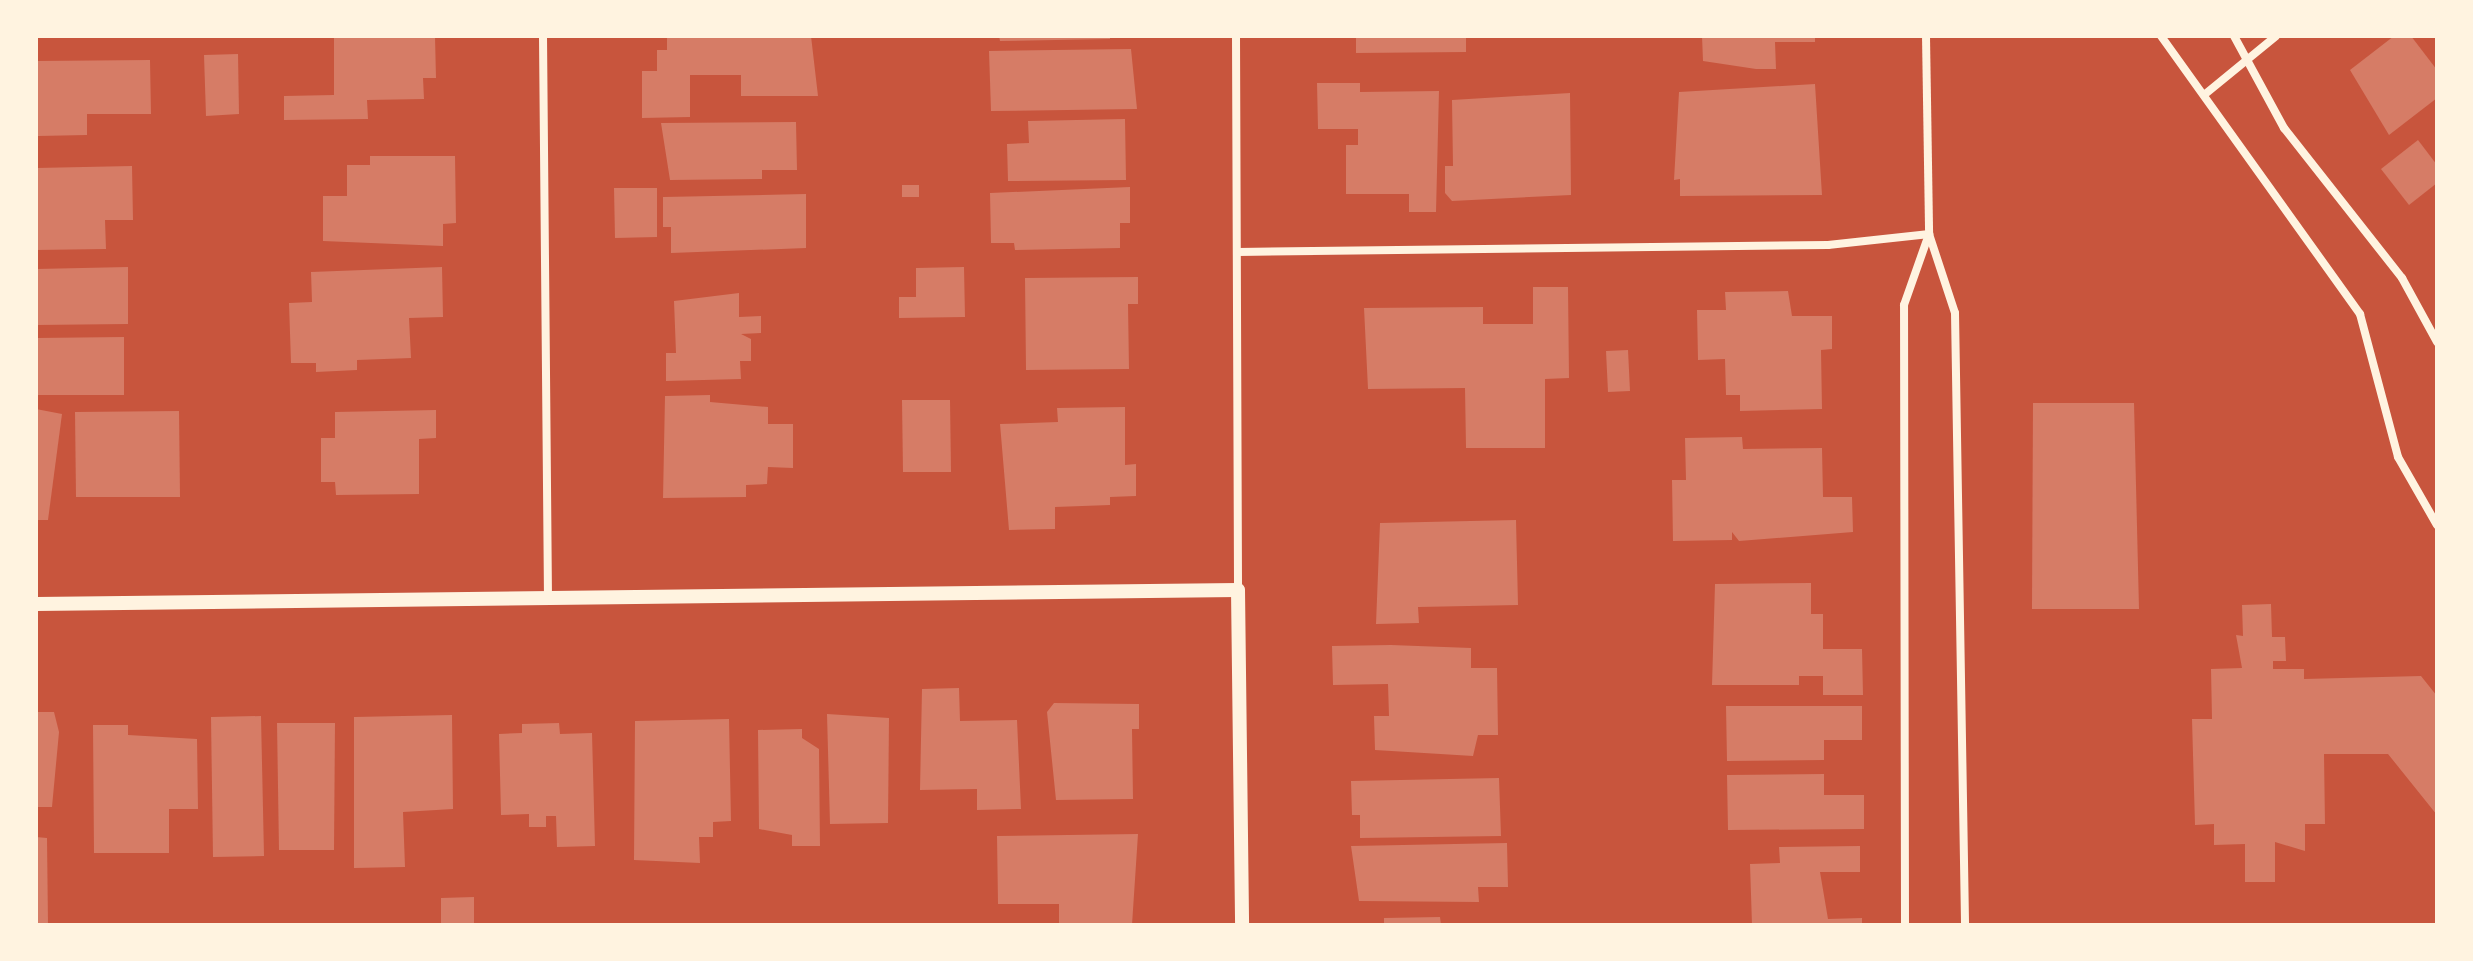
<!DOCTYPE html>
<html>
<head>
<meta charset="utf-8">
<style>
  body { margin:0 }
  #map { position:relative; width:2473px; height:961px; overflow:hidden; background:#c8553d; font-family:"Work Sans",sans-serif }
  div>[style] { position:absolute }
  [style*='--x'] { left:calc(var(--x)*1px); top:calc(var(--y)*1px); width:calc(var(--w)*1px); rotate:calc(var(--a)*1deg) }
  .building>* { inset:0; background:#d67c66 }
  .minor>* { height:8px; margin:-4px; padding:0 4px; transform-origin:4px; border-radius:4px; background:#fff3e0 }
  .tertiary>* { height:14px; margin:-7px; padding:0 7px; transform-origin:7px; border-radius:7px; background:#fff3e0 }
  span { translate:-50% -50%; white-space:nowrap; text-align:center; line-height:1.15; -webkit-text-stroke:7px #fff3e0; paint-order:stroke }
  .frame { position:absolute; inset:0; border:38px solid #fff3e0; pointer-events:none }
</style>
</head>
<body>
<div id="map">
  <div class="building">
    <i style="clip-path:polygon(334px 36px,435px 36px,436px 78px,423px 78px,424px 99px,367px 100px,368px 119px,284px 120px,284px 96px,334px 95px)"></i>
    <i style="clip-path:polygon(667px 36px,811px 36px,818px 96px,741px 96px,741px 75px,690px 75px,690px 117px,642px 118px,642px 71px,657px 71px,657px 50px,667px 50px)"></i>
    <i style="clip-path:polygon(999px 36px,1110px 36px,1110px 39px,1000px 41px)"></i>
    <i style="clip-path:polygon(1356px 36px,1466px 36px,1466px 52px,1356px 53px)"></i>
    <i style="clip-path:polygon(1702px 36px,1815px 36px,1815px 42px,1775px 42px,1776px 69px,1756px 69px,1703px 61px)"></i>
    <i style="clip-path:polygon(2394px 36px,2411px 36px,2437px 70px,2437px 98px,2389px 135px,2350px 70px)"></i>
    <i style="clip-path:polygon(1131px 49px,1137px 109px,991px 111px,989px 51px)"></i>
    <i style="clip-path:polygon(238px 54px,239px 114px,206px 116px,204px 55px)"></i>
    <i style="clip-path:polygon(150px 60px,151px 114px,87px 114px,87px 135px,38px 136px,36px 61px)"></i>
    <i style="clip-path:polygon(1317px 83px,1360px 83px,1360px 92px,1439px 91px,1436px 212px,1409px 212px,1409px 194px,1346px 194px,1346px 145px,1358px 145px,1358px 129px,1318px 129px)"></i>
    <i style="clip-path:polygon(1815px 84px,1822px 195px,1680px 196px,1680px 179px,1674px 180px,1679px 92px)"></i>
    <i style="clip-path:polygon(1570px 93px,1571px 195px,1452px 201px,1445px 193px,1445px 166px,1453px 166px,1452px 100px)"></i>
    <i style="clip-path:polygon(1125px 119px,1126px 180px,1008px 181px,1007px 144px,1029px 143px,1028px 121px)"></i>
    <i style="clip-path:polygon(796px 122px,797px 170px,762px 170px,762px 179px,670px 180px,661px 123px)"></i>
    <i style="clip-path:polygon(2418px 140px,2437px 165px,2437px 183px,2409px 205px,2381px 169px)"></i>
    <i style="clip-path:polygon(370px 156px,455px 156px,456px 223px,443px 224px,443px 246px,323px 241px,323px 196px,347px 196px,347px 165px,370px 165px)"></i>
    <i style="clip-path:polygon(132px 166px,133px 220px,105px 220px,106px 249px,36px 250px,36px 168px)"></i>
    <i style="clip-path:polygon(902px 185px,919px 185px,919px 197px,902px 197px)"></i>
    <i style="clip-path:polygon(1130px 187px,1130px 223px,1120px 223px,1120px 248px,1015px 250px,1014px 243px,991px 243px,990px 193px)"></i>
    <i style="clip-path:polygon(614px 188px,657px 188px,657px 237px,615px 238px)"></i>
    <i style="clip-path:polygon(806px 194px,806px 248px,671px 253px,671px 227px,663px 227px,663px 197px)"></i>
    <i style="clip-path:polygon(128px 267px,128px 324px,36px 325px,36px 269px)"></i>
    <i style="clip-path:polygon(442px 267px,443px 317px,409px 318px,411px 358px,357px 360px,357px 370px,316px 372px,316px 363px,291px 363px,289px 303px,312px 302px,311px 272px)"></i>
    <i style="clip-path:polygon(964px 267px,965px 317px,899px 318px,899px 297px,916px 297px,916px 268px)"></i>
    <i style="clip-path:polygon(1138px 277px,1138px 304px,1128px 304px,1129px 369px,1026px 370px,1025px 278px)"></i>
    <i style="clip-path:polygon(1533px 287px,1568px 287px,1569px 378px,1545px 379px,1545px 448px,1466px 448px,1465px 388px,1368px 389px,1364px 308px,1483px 307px,1483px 324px,1533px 324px)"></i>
    <i style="clip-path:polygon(1788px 291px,1792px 316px,1832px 316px,1832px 349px,1821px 350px,1822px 409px,1740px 411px,1740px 395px,1726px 395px,1725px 359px,1698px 360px,1697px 310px,1726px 310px,1725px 292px)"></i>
    <i style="clip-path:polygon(739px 293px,739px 317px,761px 316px,761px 333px,741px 334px,751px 339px,751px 361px,740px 361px,741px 379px,666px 381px,666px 353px,676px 353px,674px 301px)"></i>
    <i style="clip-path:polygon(124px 337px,124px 395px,36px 395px,36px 338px)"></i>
    <i style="clip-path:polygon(1628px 350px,1630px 391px,1608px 392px,1606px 351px)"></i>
    <i style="clip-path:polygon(710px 395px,710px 402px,768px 407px,768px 424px,793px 424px,793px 468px,768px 467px,767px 484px,746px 485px,746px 497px,663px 498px,665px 396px)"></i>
    <i style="clip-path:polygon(902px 400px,950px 400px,951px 472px,903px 472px)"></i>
    <i style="clip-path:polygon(2033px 403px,2134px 403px,2139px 609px,2032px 609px)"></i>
    <i style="clip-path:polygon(1125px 407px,1125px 465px,1136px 464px,1136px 496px,1110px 497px,1110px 505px,1055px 507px,1055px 529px,1009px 530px,1000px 424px,1058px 422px,1057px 408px)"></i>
    <i style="clip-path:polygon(36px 409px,62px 414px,48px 520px,36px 520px)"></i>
    <i style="clip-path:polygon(436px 410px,436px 438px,419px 439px,419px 494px,336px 495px,335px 482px,321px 482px,321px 438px,335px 438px,335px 412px)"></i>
    <i style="clip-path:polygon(179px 411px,180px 497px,76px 497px,75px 412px)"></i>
    <i style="clip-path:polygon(1742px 437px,1743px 449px,1822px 448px,1823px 497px,1852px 497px,1853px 532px,1739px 541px,1732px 532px,1732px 540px,1673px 541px,1672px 480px,1686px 480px,1685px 438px)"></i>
    <i style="clip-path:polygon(1516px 520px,1518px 605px,1418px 607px,1419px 623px,1376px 624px,1380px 523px)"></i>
    <i style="clip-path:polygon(1811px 583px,1811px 614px,1823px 614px,1823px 649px,1862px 649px,1863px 695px,1823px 695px,1823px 676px,1799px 676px,1799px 685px,1712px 685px,1715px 584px)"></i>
    <i style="clip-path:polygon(2271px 604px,2272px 637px,2285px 637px,2286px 661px,2273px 661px,2273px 669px,2304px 669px,2304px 679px,2421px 676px,2437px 696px,2437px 815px,2388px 754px,2324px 754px,2325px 824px,2305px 824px,2305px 851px,2275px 842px,2275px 882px,2245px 882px,2245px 844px,2214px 845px,2214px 824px,2195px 825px,2192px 719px,2212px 719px,2211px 669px,2242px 668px,2236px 635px,2243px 636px,2242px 605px)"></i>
    <i style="clip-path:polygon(1391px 645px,1471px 648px,1471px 668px,1497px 668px,1498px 735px,1478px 735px,1473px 756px,1375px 750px,1374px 716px,1389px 716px,1388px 684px,1333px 685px,1332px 646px)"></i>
    <i style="clip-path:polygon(959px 688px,960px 721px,1017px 720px,1021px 809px,977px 810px,977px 789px,920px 790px,922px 689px)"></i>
    <i style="clip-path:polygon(1054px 703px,1139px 704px,1139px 729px,1132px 729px,1133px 799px,1056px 800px,1047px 712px)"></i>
    <i style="clip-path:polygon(1726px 706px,1862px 706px,1862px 740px,1824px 740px,1824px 760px,1727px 761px)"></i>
    <i style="clip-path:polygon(36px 712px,54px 712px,59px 732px,52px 807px,36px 807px)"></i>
    <i style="clip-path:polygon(827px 714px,889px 718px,888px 823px,830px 824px)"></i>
    <i style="clip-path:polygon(452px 715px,453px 809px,403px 812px,405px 867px,354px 868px,354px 717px)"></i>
    <i style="clip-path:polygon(261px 716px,264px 856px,213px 857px,211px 717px)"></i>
    <i style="clip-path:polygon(729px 719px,731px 821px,713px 822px,713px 837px,699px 837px,700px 863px,634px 860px,635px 721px)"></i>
    <i style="clip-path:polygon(277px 723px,335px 723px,334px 850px,279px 850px)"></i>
    <i style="clip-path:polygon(559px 723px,560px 734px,592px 733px,595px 846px,557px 847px,556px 816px,546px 816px,546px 827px,529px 827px,529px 814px,501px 815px,499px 734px,522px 733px,522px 724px)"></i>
    <i style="clip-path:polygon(93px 725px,128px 725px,128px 735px,197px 739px,198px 809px,169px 809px,169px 853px,94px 853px)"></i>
    <i style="clip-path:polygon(802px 729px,802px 738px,819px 749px,820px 846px,792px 846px,792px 835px,759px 829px,758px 730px)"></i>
    <i style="clip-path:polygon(1824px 774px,1824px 795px,1864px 795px,1864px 829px,1728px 830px,1727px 775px)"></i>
    <i style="clip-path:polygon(1499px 778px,1501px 836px,1360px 838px,1360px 815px,1352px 815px,1351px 781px)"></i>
    <i style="clip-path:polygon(1138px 834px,1132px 925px,1059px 925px,1059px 904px,998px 904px,997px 836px)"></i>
    <i style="clip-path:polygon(36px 837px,47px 838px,48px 925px,36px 925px)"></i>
    <i style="clip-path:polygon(1507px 843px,1508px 887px,1478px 887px,1479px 902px,1359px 901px,1351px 846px)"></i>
    <i style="clip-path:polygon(1860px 846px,1860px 872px,1820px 872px,1828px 919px,1862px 918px,1862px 925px,1752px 925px,1750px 864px,1780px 863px,1779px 847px)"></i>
    <i style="clip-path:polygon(474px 897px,474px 925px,441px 925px,441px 898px)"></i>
    <i style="clip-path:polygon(1440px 917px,1441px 925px,1384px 925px,1384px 918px)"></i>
  </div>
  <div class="minor">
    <i style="--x:543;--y:36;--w:563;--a:89.49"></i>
    <i style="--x:1236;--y:36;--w:554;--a:89.79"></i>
    <i style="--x:1926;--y:36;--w:198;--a:89.1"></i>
    <i style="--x:1929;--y:234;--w:83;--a:71.8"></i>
    <i style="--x:1955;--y:313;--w:612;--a:89.06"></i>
    <i style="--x:2161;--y:36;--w:342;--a:54.4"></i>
    <i style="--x:2360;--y:314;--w:148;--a:75.1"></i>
    <i style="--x:2398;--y:457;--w:78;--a:60.2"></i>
    <i style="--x:2234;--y:36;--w:105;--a:61.5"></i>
    <i style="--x:2284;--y:128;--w:191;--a:51.8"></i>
    <i style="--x:2402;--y:278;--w:73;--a:61.3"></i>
    <i style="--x:2204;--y:95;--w:93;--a:-39.3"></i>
    <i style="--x:1238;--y:252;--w:590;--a:-0.68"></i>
    <i style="--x:1828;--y:245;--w:102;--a:-6.2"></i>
    <i style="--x:1905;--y:925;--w:620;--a:-90.09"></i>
    <i style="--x:1904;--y:305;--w:75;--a:-70.6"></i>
  </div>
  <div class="tertiary">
    <i style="--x:36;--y:604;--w:1202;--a:-0.67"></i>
    <i style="--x:1238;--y:590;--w:335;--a:89.3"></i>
  </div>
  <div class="frame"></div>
</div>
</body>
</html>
